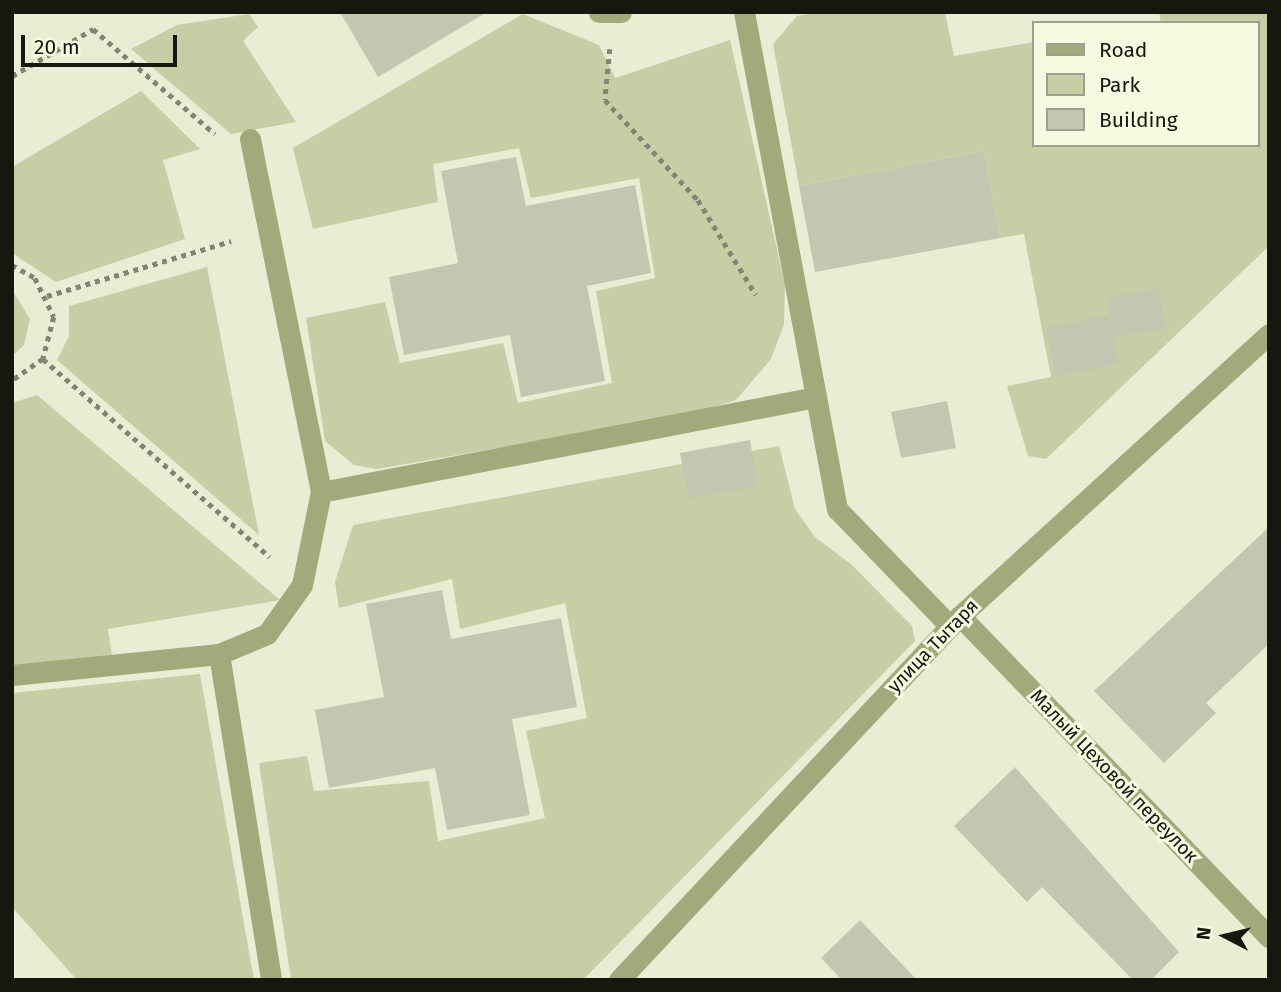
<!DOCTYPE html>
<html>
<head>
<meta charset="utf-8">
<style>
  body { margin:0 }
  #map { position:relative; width:1281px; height:992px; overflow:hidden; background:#e8edd4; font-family:"Fira Sans",sans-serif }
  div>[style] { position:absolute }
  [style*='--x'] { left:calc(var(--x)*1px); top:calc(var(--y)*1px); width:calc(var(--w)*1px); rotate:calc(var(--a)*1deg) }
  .green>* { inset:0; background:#c7cea5 }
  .building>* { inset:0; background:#c3c7af }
  .path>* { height:4.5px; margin-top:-2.25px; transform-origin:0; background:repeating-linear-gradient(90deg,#828574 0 5px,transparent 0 10px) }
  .minor>* { height:21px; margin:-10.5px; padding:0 10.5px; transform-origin:10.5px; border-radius:10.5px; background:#a2a97b }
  span { translate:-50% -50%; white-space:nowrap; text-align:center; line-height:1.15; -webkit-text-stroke:6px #f6fae1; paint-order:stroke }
  .street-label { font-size:19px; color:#16180f }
  .frame { position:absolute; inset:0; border:14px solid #16180f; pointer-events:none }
  .legend { position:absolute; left:1032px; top:21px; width:228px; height:126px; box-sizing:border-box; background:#f6fae1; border:2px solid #9ca08d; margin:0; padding:9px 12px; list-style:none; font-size:21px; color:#16180f }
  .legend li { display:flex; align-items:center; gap:14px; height:35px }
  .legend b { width:35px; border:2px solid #9ca08d }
  .north { position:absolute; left:1190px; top:901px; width:70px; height:70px; -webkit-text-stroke:5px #f6fae1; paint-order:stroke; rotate:277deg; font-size:19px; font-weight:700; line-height:28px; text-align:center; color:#16180f }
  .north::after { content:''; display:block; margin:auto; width:24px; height:32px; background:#16180f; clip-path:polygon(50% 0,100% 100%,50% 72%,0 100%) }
  .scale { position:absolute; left:21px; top:35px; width:156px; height:32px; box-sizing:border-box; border:4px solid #16180f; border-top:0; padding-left:9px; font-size:21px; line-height:24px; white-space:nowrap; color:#16180f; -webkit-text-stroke:5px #f6fae1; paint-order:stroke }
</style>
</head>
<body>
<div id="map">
  <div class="green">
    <i style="clip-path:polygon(818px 12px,945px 12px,954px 56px,1034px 42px,1034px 145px,1258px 145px,1258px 23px,1161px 23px,1159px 12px,1269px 12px,1269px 246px,1046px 459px,1028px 456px,1007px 386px,1051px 377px,1024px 234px,1000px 238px,984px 151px,799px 186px,773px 44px,797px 16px)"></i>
    <i style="clip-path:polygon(249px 14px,258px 27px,243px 41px,296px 122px,231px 134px,131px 49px,177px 25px)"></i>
    <i style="clip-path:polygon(523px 14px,599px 45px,615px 78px,730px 40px,785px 285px,784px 324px,771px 359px,736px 400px,684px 416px,377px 469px,354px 465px,325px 441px,306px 318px,385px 302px,400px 363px,503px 343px,518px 403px,612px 383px,596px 291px,655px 278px,639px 178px,531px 198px,519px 148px,433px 164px,438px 202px,313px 229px,293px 148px)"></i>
    <i style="clip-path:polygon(141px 91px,200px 149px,163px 160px,185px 239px,56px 282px,12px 253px,12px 167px)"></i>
    <i style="clip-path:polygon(207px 267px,259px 535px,57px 360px,69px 336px,69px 306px)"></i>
    <i style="clip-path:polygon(12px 290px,30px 319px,24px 345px,12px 356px)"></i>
    <i style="clip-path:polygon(37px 395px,280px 600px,108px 629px,112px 656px,12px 666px,12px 403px)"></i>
    <i style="clip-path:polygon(779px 446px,795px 509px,815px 537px,852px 565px,912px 626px,915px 641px,583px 980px,291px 980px,259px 763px,307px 756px,314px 791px,429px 781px,438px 841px,545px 818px,526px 731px,587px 718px,565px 603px,460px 629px,452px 579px,339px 608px,335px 582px,353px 525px)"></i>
    <i style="clip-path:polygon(200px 674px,254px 980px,77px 980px,12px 907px,12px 693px)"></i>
  </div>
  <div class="building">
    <i style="clip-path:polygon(340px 12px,487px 12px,378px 77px)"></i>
    <i style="clip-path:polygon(984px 151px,1000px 238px,815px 272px,799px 186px)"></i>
    <i style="clip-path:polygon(516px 157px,526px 206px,635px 185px,651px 273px,587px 286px,605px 381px,521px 397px,510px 335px,404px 355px,389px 277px,458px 263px,441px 171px)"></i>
    <i style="clip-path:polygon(1158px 288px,1166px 328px,1114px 338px,1106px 298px)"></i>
    <i style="clip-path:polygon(1109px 315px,1119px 364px,1056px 376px,1046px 327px)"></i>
    <i style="clip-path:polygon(947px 401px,956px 448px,901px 458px,891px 412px)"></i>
    <i style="clip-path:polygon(750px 440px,758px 486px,689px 499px,680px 453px)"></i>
    <i style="clip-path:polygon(1269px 527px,1269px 644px,1206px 703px,1216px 713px,1164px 763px,1094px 691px)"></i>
    <i style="clip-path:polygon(442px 590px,451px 639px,561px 618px,577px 707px,512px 719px,530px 815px,447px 830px,435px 768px,329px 788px,315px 710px,384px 697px,366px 604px)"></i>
    <i style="clip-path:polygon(1015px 767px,1179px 952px,1151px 980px,1133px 980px,1042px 887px,1027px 902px,954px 826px)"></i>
    <i style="clip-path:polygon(860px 920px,917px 980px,842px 980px,821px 958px)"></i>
  </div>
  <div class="path">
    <i style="--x:610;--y:49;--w:51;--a:95.6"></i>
    <i style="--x:605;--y:100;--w:137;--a:47.1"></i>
    <i style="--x:698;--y:200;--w:111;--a:58.6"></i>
    <i style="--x:12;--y:76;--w:94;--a:-30.1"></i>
    <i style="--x:93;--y:29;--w:161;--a:40.7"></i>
    <i style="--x:12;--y:265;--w:26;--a:29"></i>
    <i style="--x:35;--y:278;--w:43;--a:64"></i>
    <i style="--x:54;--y:317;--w:43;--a:104.7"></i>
    <i style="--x:43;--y:359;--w:38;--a:145"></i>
    <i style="--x:47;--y:296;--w:192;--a:-16.6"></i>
    <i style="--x:43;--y:359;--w:301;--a:41.1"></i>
  </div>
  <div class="minor">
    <i style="--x:599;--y:12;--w:22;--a:0"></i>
    <i style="--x:744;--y:12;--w:506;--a:79.4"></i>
    <i style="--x:837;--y:509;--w:163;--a:46"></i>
    <i style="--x:250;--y:139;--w:360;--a:78.6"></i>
    <i style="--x:321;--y:492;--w:504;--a:-10.86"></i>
    <i style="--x:960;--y:616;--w:446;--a:46.1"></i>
    <i style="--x:219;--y:654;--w:52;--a:-22.6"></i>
    <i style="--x:267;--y:634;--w:60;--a:-54.5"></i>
    <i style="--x:302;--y:585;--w:95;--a:-78.5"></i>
    <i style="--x:12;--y:675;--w:208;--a:-5.8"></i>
    <i style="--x:219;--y:654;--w:330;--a:80.9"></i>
    <i style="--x:619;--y:980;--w:499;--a:-46.9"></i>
    <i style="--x:960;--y:616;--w:418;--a:-42.4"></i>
  </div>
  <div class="street-label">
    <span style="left:933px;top:646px;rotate:-46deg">улица Тытаря</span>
    <span style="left:1114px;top:776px;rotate:46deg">Малый Цеховой переулок</span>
  </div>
  <div class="frame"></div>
  <ul class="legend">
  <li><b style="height:9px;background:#a2a97b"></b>Road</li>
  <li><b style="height:19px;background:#c7cea5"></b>Park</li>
  <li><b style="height:19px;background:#c3c7af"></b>Building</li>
  </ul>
  <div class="north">N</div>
  <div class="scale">20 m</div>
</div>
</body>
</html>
